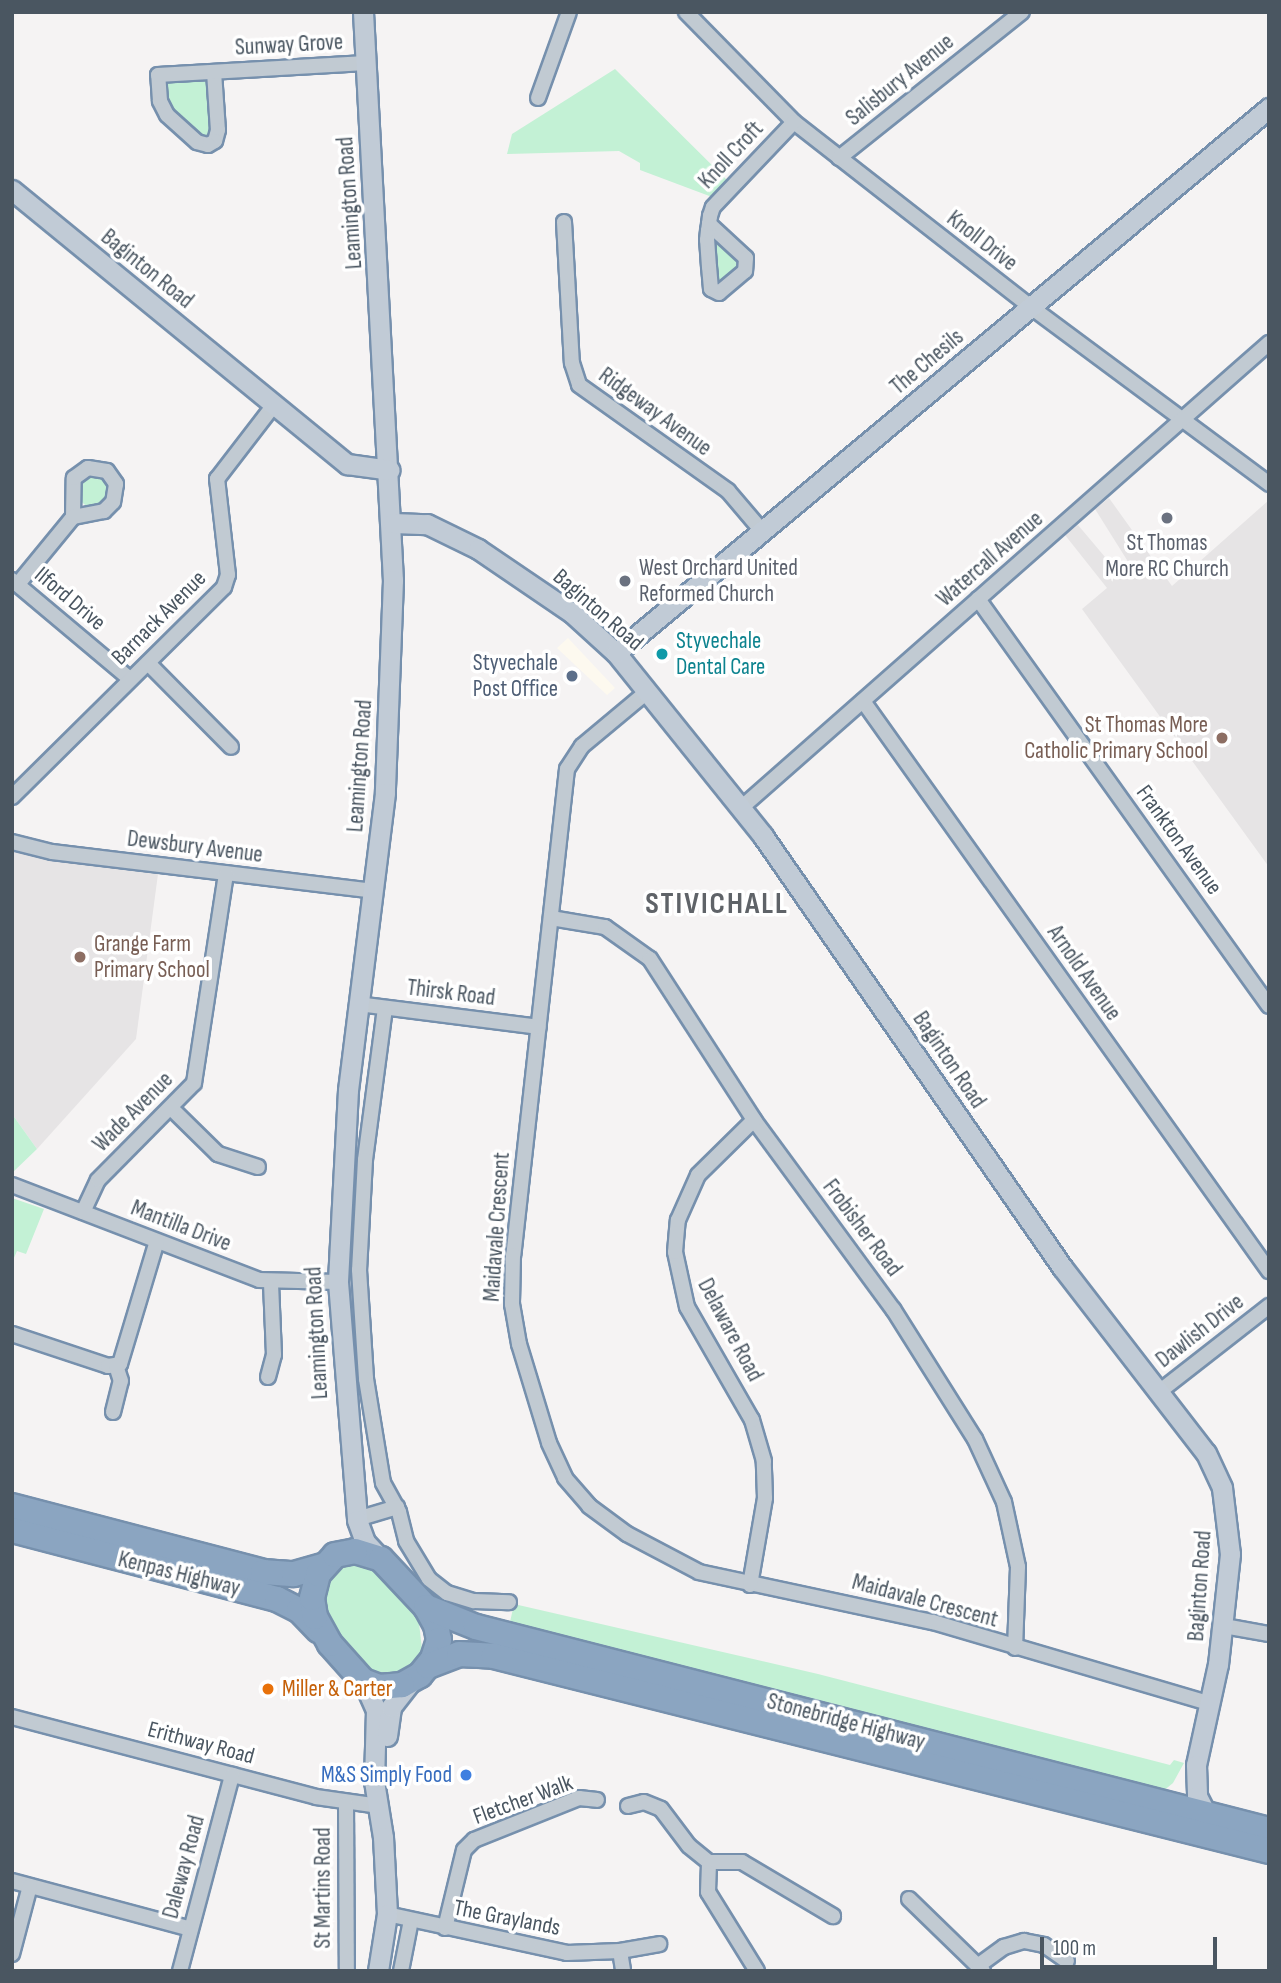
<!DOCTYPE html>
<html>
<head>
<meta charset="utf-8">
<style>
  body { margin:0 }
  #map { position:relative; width:1281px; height:1983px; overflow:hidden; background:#f5f3f3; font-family:"Sofia Sans Condensed",sans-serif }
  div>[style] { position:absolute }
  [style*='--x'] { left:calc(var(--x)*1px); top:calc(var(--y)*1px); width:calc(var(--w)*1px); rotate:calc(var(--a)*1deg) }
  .commercial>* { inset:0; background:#fdf9ef }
  .education>* { inset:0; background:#e6e4e5 }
  .green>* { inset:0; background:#c3f1d5 }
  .roads { filter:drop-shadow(2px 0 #7690ad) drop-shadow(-2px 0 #7690ad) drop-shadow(0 2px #7690ad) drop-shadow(0 -2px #7690ad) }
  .street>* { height:14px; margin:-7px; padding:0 7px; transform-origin:7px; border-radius:7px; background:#c1cad2 }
  .secondary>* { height:19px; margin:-9.5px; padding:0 9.5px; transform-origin:9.5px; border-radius:9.5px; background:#c1cbd6 }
  .highway>* { height:24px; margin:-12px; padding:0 12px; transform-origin:12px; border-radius:12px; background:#8ba5c1 }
  .dots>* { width:19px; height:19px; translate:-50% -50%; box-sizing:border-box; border:4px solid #fff; border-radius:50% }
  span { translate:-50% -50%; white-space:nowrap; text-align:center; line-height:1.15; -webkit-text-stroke:7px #fff; paint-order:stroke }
  .street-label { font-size:23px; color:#4a5661 }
  .worship-label { font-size:23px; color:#5b616d }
  .left { translate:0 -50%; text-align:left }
  .culture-label { font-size:23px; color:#0d838f }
  .service-label { font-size:23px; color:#4e5e75 }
  .right { translate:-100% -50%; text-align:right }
  .education-label { font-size:23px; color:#785e54 }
  .food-label { font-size:23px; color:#c56008 }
  .shop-label { font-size:23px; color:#366cbe }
  .district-label { font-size:30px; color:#5f6368; font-weight:700; letter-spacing:2px }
  .frame { position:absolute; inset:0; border:14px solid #4a5661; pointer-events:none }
  .scale { position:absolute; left:1040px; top:1937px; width:177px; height:32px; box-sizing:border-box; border:4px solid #4a5661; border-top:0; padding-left:9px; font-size:21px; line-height:24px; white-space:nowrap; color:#4a5661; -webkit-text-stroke:5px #fff; paint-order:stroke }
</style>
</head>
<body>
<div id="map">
  <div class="commercial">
    <i style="clip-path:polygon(568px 638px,615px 688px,607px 695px,557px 648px)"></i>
  </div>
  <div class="education">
    <i style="clip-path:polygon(1109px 498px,1172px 586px,1269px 500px,1269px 867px,1082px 609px,1107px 588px,1065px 535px,1078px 525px,1121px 576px,1132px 568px,1095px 509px)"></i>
    <i style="clip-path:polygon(12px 852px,158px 874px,136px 1039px,37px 1149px,12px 1114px)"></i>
  </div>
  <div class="green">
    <i style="clip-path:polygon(615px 69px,727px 180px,712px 197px,640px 170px,640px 163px,619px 151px,507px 154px,512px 134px)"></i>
    <i style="clip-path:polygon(209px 78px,213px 127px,204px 140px,172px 114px,163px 87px,166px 81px)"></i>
    <i style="clip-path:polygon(714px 236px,742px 264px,717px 288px,712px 238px)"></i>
    <i style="clip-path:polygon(87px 473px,109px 479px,107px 503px,89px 508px,79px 500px,78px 481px)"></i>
    <i style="clip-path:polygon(12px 1114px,37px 1149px,12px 1173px,13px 1125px)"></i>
    <i style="clip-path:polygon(12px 1198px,44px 1209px,26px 1254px,17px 1251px,13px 1260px)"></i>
    <i style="clip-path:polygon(350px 1563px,378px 1573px,418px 1614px,423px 1658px,401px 1675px,377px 1675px,364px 1668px,326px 1620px,323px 1588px,338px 1567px)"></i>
    <i style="clip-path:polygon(514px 1604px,818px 1674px,1170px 1765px,1174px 1760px,1184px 1763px,1173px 1783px,1162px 1792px,510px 1622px)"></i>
  </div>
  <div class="roads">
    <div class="street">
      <i style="--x:686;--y:12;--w:154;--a:45.5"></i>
      <i style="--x:794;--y:122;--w:301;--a:38"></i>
      <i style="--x:1031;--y:307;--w:297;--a:36.6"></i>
      <i style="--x:214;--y:72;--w:58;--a:86.1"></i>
      <i style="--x:218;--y:130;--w:11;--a:105"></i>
      <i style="--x:215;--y:141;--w:8;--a:150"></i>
      <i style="--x:208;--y:145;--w:11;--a:-165"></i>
      <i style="--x:197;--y:142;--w:40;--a:-138"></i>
      <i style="--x:167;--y:115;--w:16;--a:-117"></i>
      <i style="--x:160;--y:101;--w:26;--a:-94"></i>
      <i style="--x:158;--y:75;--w:208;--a:-3.3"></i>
      <i style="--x:538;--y:98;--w:91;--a:-70.2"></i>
      <i style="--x:839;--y:158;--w:234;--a:-38.6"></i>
      <i style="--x:564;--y:222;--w:141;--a:86.8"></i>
      <i style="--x:572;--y:363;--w:23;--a:72"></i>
      <i style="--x:579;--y:385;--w:183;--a:35.4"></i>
      <i style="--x:728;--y:491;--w:52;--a:49.6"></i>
      <i style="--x:709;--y:224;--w:50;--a:42.6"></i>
      <i style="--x:746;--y:258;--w:13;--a:94"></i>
      <i style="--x:745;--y:271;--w:34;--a:140"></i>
      <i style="--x:719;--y:293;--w:9;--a:-153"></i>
      <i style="--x:711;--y:289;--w:22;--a:-95"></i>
      <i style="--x:709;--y:267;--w:27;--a:-94"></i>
      <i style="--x:707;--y:240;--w:9;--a:-84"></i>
      <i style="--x:708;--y:231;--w:7;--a:-82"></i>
      <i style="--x:709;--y:224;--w:8;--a:-83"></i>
      <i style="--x:710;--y:216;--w:9;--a:-72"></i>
      <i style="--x:713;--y:207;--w:117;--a:-46.4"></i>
      <i style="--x:12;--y:580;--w:154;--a:40"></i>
      <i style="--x:18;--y:584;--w:87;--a:-50.6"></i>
      <i style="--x:73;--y:517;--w:39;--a:-89"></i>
      <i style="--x:74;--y:478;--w:17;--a:-36"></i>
      <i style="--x:88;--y:468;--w:19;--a:9"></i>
      <i style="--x:107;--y:471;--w:16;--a:55"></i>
      <i style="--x:116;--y:484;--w:18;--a:99"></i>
      <i style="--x:113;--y:502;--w:13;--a:135"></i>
      <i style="--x:104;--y:511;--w:32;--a:169"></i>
      <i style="--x:978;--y:599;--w:500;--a:54.44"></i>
      <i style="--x:148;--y:663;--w:118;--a:45.3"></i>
      <i style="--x:648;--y:691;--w:86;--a:140.2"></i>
      <i style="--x:582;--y:746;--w:27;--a:123"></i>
      <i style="--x:567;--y:769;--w:489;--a:96.3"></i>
      <i style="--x:513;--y:1255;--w:49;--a:91.2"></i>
      <i style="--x:512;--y:1304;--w:41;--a:80.1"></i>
      <i style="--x:519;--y:1344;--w:103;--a:73.1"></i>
      <i style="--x:549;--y:1443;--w:38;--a:65"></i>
      <i style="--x:565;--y:1478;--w:37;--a:49"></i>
      <i style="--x:589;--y:1506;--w:47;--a:36.4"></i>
      <i style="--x:627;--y:1534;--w:81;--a:27.8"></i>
      <i style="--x:699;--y:1572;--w:239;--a:12.1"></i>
      <i style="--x:933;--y:1622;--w:290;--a:16.4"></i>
      <i style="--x:863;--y:701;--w:700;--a:54.54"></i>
      <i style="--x:12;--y:797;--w:298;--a:-44.7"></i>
      <i style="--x:224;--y:587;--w:13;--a:-72"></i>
      <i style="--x:228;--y:575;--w:97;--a:-96.5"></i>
      <i style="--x:217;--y:479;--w:93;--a:-52.4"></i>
      <i style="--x:741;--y:808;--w:704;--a:-41.37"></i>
      <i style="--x:12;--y:842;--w:41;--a:14"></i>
      <i style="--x:52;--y:852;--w:324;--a:6.9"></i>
      <i style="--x:551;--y:918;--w:55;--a:9.5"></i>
      <i style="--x:605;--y:927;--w:55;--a:35.4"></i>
      <i style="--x:650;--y:959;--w:192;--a:57.1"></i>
      <i style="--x:754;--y:1120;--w:235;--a:53.7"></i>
      <i style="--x:893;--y:1309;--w:154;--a:57.8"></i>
      <i style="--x:975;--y:1439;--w:69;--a:65.3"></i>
      <i style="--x:1004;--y:1502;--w:66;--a:77.8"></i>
      <i style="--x:1018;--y:1567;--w:81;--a:92.1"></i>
      <i style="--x:358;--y:1004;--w:182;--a:7.2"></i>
      <i style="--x:385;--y:1008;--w:153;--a:97.5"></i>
      <i style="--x:365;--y:1160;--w:110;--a:93.1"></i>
      <i style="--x:359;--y:1270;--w:109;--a:86.3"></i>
      <i style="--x:366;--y:1379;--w:105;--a:80.7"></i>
      <i style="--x:383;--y:1483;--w:33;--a:61"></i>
      <i style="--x:399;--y:1512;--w:30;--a:76"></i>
      <i style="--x:406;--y:1541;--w:44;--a:58.8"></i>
      <i style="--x:429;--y:1579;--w:23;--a:38"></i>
      <i style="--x:447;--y:1593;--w:28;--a:17"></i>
      <i style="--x:474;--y:1601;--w:35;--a:2"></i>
      <i style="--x:171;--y:1108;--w:66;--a:44.4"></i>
      <i style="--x:218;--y:1154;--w:42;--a:18"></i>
      <i style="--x:12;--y:1185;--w:265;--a:21"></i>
      <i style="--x:259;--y:1280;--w:79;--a:1.5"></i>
      <i style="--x:83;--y:1212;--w:35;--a:-65"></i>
      <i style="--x:98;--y:1180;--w:136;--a:-45.3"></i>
      <i style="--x:194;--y:1083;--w:212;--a:-81.3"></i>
      <i style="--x:12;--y:1334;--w:101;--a:18.4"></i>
      <i style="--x:108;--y:1366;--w:12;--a:-9"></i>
      <i style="--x:120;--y:1364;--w:128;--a:-73.3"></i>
      <i style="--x:268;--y:1377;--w:23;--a:-75"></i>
      <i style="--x:274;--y:1355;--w:72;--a:-92.4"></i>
      <i style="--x:1159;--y:1392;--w:140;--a:-38"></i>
      <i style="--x:113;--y:1412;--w:32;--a:-76"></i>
      <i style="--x:121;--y:1381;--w:16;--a:-108"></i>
      <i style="--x:357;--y:1519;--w:42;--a:-16.7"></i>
      <i style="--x:750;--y:1585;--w:88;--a:-80.2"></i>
      <i style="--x:765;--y:1498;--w:37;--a:-92"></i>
      <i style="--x:764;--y:1461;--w:43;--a:-106.3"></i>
      <i style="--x:752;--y:1420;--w:130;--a:-119.9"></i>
      <i style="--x:687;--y:1307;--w:56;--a:-102.3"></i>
      <i style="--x:675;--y:1252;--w:32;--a:-85"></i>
      <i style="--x:678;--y:1220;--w:49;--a:-66"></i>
      <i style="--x:698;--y:1175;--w:78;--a:-44.5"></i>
      <i style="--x:1224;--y:1626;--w:46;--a:10.1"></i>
      <i style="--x:12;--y:1717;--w:314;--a:14.7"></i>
      <i style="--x:316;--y:1797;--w:64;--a:8.1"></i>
      <i style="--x:346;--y:1804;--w:167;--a:89.7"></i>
      <i style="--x:628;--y:1806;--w:16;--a:-14"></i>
      <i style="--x:644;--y:1802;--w:18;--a:22"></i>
      <i style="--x:661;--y:1809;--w:46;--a:52.9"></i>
      <i style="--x:689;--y:1846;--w:26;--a:39"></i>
      <i style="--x:12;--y:1881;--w:185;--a:15"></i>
      <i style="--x:909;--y:1899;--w:103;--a:44.2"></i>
      <i style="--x:387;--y:1914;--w:184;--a:12.2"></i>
      <i style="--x:567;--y:1953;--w:53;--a:-2.2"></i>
      <i style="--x:620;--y:1951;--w:40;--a:-10"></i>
      <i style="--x:445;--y:1928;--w:80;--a:-76.3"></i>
      <i style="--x:464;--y:1850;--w:14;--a:-45"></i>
      <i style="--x:474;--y:1840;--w:113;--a:-21.8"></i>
      <i style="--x:579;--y:1798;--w:18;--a:6"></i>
      <i style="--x:620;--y:1951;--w:20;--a:81"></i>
      <i style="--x:12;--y:1954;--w:70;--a:-75.2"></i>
      <i style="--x:979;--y:1965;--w:31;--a:-36"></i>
      <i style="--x:1004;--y:1947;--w:21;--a:-17"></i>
      <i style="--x:1024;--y:1941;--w:20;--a:11"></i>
      <i style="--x:1044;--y:1945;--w:28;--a:35"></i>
      <i style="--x:180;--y:1971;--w:203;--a:-75.1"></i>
      <i style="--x:401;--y:1971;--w:52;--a:-78.9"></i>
      <i style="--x:757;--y:1971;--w:93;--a:-121.8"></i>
      <i style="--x:708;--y:1892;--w:30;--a:-88"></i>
      <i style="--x:709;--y:1862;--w:33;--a:0"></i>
      <i style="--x:742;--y:1862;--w:106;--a:30.7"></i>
    </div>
    <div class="secondary">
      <i style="--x:363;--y:12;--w:569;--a:86.98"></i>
      <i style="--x:393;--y:580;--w:213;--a:92.2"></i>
      <i style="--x:385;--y:793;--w:299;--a:97.1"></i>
      <i style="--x:348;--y:1090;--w:192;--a:93"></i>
      <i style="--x:338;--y:1282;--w:239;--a:85.4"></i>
      <i style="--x:357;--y:1520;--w:23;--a:70"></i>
      <i style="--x:365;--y:1542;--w:23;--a:47"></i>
      <i style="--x:12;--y:190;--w:433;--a:39.3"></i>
      <i style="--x:347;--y:464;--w:43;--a:7.9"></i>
      <i style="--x:393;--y:523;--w:34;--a:2"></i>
      <i style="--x:427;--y:524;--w:57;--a:26.1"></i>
      <i style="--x:478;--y:549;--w:114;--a:34.2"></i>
      <i style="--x:572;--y:613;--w:59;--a:42.3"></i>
      <i style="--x:616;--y:653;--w:235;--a:51.2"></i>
      <i style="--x:763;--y:836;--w:525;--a:55.25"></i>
      <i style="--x:1062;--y:1267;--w:235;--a:52.3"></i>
      <i style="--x:1206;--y:1453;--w:38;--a:65"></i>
      <i style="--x:1222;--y:1488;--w:66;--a:83.1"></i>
      <i style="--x:1230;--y:1554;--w:111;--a:96.2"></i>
      <i style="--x:1218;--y:1664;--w:103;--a:102.3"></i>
      <i style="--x:1196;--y:1765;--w:31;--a:88"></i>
      <i style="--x:1197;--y:1796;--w:20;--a:63"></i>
      <i style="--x:616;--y:653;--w:851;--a:-39.85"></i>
      <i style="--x:363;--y:1681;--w:32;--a:66"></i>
      <i style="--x:376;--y:1710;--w:71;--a:91.6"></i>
      <i style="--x:374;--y:1781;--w:57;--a:80.9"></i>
      <i style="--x:383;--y:1837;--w:77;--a:87"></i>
      <i style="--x:387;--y:1914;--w:58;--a:99"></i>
      <i style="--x:387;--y:1736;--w:29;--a:-82"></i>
      <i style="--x:391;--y:1707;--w:33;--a:-52"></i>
    </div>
    <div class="highway">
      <i style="--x:12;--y:1506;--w:260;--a:14.7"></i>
      <i style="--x:263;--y:1572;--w:31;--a:4"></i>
      <i style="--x:294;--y:1574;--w:32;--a:-16"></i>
      <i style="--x:12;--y:1530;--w:274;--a:14.6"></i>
      <i style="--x:277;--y:1599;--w:25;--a:27"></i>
      <i style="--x:299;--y:1610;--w:28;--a:46"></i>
      <i style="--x:355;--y:1551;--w:27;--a:17"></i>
      <i style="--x:381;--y:1559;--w:66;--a:46.8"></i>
      <i style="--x:426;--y:1607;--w:21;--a:61"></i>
      <i style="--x:436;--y:1625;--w:15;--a:79"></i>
      <i style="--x:439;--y:1640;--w:20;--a:108"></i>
      <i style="--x:433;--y:1659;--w:21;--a:129"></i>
      <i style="--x:420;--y:1675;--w:21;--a:151"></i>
      <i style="--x:402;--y:1685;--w:23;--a:175"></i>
      <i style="--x:379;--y:1687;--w:17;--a:-159"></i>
      <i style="--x:363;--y:1681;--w:50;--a:-131.7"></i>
      <i style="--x:330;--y:1644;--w:31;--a:-119"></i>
      <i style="--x:315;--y:1617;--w:19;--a:-99"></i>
      <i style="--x:312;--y:1598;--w:25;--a:-76"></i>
      <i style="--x:318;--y:1574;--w:25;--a:-48"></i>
      <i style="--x:335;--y:1555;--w:20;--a:-11"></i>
      <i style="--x:426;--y:1607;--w:54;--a:21.8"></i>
      <i style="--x:476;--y:1627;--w:819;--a:14.36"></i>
      <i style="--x:428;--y:1666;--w:33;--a:-21"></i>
      <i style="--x:459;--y:1654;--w:35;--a:3"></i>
      <i style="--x:494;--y:1656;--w:799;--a:14.12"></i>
    </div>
  </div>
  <div class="dots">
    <i style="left:1167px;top:518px;background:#6b7280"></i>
    <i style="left:625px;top:581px;background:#6b7280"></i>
    <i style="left:662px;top:654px;background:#0f9aa8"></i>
    <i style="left:572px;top:676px;background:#5c6f8a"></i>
    <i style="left:1222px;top:738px;background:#8d6e63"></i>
    <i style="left:80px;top:957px;background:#8d6e63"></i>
    <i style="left:268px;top:1689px;background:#e8710a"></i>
    <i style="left:466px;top:1775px;background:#3f7fe0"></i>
  </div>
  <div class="street-label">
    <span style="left:289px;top:45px;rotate:-3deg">Sunway Grove</span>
    <span style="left:900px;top:80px;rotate:-39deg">Salisbury Avenue</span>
    <span style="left:731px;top:155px;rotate:-47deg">Knoll Croft</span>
    <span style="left:350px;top:203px;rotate:-94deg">Leamington Road</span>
    <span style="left:982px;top:241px;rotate:38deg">Knoll Drive</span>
    <span style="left:147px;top:269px;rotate:39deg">Baginton Road</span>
    <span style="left:927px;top:362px;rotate:-40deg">The Chesils</span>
    <span style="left:655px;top:412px;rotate:36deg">Ridgeway Avenue</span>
    <span style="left:990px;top:559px;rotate:-41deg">Watercall Avenue</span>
    <span style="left:70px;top:599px;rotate:40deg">Ilford Drive</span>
    <span style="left:598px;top:610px;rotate:41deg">Baginton Road</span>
    <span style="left:159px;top:618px;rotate:-45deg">Barnack Avenue</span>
    <span style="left:360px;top:766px;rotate:-86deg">Leamington Road</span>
    <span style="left:1179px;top:840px;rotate:54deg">Frankton Avenue</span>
    <span style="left:195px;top:847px;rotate:7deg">Dewsbury Avenue</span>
    <span style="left:1084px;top:973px;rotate:55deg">Arnold Avenue</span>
    <span style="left:451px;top:993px;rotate:7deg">Thirsk Road</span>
    <span style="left:949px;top:1060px;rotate:56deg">Baginton Road</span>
    <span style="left:133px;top:1112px;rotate:-45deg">Wade Avenue</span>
    <span style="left:181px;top:1226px;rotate:21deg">Mantilla Drive</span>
    <span style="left:497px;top:1227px;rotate:-86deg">Maidavale Crescent</span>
    <span style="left:862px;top:1228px;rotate:53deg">Frobisher Road</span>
    <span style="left:730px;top:1330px;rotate:62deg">Delaware Road</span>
    <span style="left:1200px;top:1331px;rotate:-38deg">Dawlish Drive</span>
    <span style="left:317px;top:1333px;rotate:-93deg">Leamington Road</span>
    <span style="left:179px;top:1574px;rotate:14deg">Kenpas Highway</span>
    <span style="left:1200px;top:1586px;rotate:-86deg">Baginton Road</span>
    <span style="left:925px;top:1601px;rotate:15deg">Maidavale Crescent</span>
    <span style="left:846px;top:1722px;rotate:15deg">Stonebridge Highway</span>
    <span style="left:201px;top:1743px;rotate:15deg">Erithway Road</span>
    <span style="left:523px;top:1800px;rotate:-20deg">Fletcher Walk</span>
    <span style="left:184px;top:1867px;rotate:-75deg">Daleway Road</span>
    <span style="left:323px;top:1888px;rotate:-90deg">St Martins Road</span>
    <span style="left:507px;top:1918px;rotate:11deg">The Graylands</span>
  </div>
  <div class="worship-label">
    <span style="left:1167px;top:556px">St Thomas<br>More RC Church</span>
    <span class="left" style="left:639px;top:581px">West Orchard United<br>Reformed Church</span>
  </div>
  <div class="culture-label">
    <span class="left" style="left:676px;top:654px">Styvechale<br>Dental Care</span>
  </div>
  <div class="service-label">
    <span class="right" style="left:558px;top:676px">Styvechale<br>Post Office</span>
  </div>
  <div class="education-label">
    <span class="right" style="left:1208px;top:738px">St Thomas More<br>Catholic Primary School</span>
    <span class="left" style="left:94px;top:957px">Grange Farm<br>Primary School</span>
  </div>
  <div class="food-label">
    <span class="left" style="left:282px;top:1689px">Miller &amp; Carter</span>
  </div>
  <div class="shop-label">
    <span class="right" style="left:452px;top:1775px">M&amp;S Simply Food</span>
  </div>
  <div class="district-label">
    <span style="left:717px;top:904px">STIVICHALL</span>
  </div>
  <div class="frame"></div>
  <div class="scale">100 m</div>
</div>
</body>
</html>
